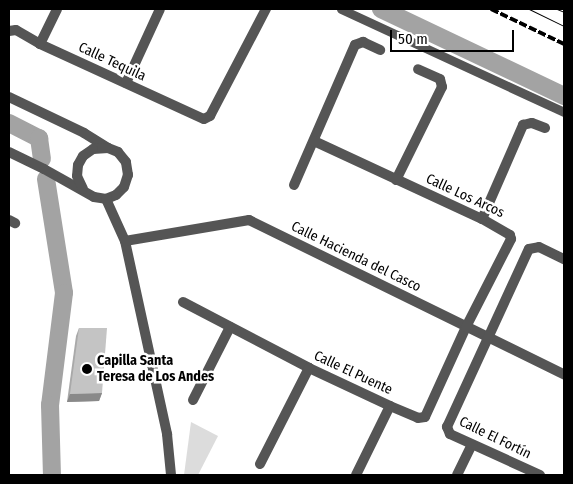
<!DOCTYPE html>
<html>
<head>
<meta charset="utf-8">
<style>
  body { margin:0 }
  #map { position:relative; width:573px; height:484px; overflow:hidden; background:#fff; font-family:"Fira Sans Condensed",sans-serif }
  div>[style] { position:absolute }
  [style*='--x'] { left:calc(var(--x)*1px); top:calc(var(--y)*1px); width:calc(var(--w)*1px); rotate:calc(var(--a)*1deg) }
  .green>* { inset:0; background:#dcdcdc }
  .canal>* { height:18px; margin:-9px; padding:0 9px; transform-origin:9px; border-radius:9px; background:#a3a3a3 }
  .lane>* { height:9px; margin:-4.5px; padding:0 4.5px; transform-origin:4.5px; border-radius:4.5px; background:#555 }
  .street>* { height:10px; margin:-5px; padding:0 5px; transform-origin:5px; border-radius:5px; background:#555 }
  .tram>* { height:1px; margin:-0.5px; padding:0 0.5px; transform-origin:0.5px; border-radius:0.5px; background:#000 }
  .rail>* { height:4px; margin-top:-2px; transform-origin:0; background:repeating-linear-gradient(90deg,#000 0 8px,transparent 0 10.5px) }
  .wall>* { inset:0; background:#a9a9a9 }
  .shaded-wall>* { inset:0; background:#898989 }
  .building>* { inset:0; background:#c4c4c4 }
  .dots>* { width:14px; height:14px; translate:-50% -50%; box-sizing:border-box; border:2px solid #fff; border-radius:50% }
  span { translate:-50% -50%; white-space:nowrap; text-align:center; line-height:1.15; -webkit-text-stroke:5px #fff; paint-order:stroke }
  .street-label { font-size:14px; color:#000 }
  .poi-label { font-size:14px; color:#000; font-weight:700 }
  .left { translate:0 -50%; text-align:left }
  .frame { position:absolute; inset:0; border:10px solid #000; pointer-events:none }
  .scale { position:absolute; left:390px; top:30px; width:124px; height:22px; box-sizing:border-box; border:2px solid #000; border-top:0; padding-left:6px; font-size:15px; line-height:18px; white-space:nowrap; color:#000; -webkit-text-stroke:4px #fff; paint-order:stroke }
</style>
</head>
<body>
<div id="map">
  <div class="green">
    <i style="clip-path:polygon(191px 422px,218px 436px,198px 475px,184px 475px)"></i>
  </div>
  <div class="canal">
    <i style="--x:381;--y:9;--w:203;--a:25.4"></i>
    <i style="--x:9;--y:123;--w:34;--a:27"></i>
    <i style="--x:39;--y:138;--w:21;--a:82"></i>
    <i style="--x:46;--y:179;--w:115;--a:81"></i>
    <i style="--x:64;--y:293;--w:113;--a:97.1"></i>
    <i style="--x:50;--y:405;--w:70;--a:88.4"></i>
  </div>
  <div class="lane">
    <i style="--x:341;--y:9;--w:246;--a:24.8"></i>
  </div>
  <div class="street">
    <i style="--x:9;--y:31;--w:7;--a:-8"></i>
    <i style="--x:16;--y:30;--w:28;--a:30"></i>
    <i style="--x:40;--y:44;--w:180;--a:24.6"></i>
    <i style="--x:204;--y:119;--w:7;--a:-27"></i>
    <i style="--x:210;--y:116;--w:121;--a:-62.4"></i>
    <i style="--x:40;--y:44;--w:39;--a:-64"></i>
    <i style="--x:126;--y:83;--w:81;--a:-65.3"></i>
    <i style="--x:9;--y:97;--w:83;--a:25.6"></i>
    <i style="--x:84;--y:133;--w:28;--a:32"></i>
    <i style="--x:9;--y:152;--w:39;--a:26"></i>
    <i style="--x:44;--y:169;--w:57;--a:29.2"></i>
    <i style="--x:94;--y:197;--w:12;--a:9"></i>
    <i style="--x:106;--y:199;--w:11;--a:-22"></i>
    <i style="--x:116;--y:195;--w:11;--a:-45"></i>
    <i style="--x:124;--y:187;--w:13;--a:-72"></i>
    <i style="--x:128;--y:175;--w:13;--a:-99"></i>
    <i style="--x:126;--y:162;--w:13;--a:-129"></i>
    <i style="--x:118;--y:152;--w:11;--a:-158"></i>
    <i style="--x:108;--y:148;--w:15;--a:176"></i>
    <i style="--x:93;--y:149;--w:12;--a:145"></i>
    <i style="--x:83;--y:156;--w:10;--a:119"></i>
    <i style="--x:78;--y:165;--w:11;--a:95"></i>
    <i style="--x:77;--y:176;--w:14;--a:65"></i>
    <i style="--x:396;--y:180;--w:104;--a:-63.7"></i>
    <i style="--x:442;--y:87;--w:8;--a:-104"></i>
    <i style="--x:440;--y:79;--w:24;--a:-156"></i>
    <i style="--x:294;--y:185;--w:153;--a:-66.5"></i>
    <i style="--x:355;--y:45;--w:9;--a:-21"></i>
    <i style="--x:363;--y:42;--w:19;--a:25"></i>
    <i style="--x:106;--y:199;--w:46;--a:65.7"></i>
    <i style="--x:125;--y:241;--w:198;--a:77.7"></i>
    <i style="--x:167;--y:434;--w:41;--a:84.4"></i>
    <i style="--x:482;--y:219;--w:103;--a:-66.4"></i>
    <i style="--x:523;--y:125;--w:9;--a:-13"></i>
    <i style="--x:532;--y:123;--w:14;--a:21"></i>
    <i style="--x:9;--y:220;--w:7;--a:27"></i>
    <i style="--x:125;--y:241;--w:126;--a:-9.6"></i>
    <i style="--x:249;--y:220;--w:351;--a:26.1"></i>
    <i style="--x:183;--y:302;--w:142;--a:27.6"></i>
    <i style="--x:309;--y:368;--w:89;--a:25.1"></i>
    <i style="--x:390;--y:406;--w:30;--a:23"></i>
    <i style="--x:418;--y:418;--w:7;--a:-8"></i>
    <i style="--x:425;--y:417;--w:99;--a:-65.5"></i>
    <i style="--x:466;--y:327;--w:99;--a:-62.9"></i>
    <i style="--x:511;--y:239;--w:4;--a:-104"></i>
    <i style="--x:510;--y:235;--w:32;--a:-150"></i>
    <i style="--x:482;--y:219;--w:185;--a:-155.1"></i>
    <i style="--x:193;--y:400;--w:82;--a:-63.1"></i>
    <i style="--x:260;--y:464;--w:108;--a:-63"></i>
    <i style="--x:356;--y:475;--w:77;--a:-63.8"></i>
    <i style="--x:457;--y:475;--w:34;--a:-64"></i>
    <i style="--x:540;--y:475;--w:99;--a:-155.5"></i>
    <i style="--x:450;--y:434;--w:8;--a:-113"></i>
    <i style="--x:447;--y:427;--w:196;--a:-65.3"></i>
    <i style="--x:529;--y:249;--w:10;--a:-11"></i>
    <i style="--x:539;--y:247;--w:28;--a:26"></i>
  </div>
  <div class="tram">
    <i style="--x:529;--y:9;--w:39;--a:26"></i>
    <i style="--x:557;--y:9;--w:8;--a:23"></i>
  </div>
  <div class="rail">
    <i style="--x:491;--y:9;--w:81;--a:25.6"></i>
  </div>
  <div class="wall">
    <i style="clip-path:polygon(79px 328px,102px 393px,99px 401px,67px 402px,76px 336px)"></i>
  </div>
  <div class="shaded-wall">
    <i style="clip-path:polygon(102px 393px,99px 401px,67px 402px,70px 394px)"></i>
  </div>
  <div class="building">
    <i style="clip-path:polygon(79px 328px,107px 328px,102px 393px,70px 394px)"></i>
  </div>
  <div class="dots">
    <i style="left:87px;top:369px;background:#000"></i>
  </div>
  <div class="street-label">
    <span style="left:112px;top:62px;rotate:25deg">Calle Tequila</span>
    <span style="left:465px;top:196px;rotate:25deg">Calle Los Arcos</span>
    <span style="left:356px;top:257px;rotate:26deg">Calle Hacienda del Casco</span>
    <span style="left:353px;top:373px;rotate:25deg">Calle El Puente</span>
    <span style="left:495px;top:438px;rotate:26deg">Calle El Fortín</span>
  </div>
  <div class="poi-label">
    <span class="left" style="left:97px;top:369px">Capilla Santa<br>Teresa de Los Andes</span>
  </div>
  <div class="frame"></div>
  <div class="scale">50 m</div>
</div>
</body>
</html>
